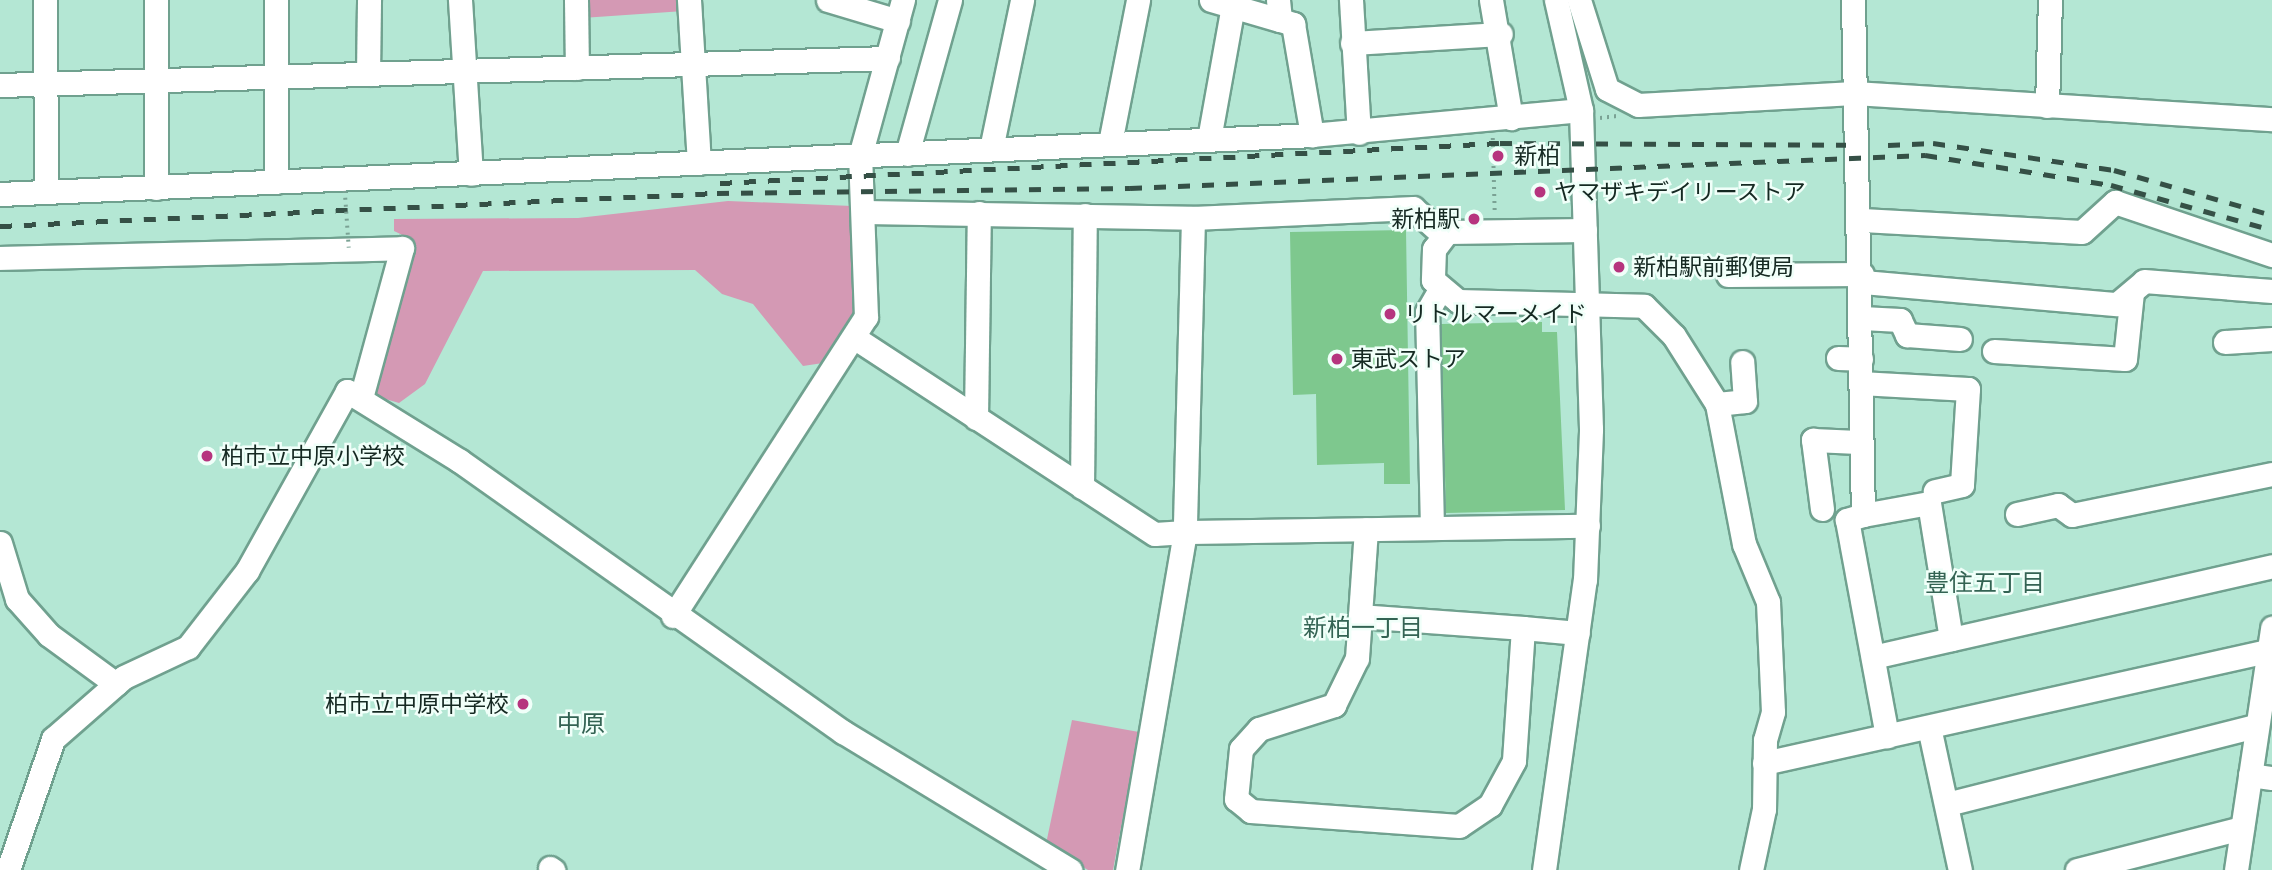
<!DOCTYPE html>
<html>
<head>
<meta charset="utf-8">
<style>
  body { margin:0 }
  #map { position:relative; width:2272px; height:870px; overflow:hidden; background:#b4e7d4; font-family:Ubuntu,"Noto Sans JP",sans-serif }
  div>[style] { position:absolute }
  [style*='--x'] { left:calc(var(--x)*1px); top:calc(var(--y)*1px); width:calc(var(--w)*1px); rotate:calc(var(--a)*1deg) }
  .green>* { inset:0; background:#d499b4 }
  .building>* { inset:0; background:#7ec88e }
  .path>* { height:3.5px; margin-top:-1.75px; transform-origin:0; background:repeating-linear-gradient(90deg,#7aa294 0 2px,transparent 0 7px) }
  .roads { filter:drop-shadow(2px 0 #70a18f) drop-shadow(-2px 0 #70a18f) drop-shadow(0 2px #70a18f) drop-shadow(0 -2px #70a18f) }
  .minor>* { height:23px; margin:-11.5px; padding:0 11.5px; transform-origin:11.5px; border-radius:11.5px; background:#fff }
  .rail>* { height:5px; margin-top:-2.5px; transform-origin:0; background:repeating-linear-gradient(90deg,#355046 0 12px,transparent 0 24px) }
  .path-bridge>* { height:3.5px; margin-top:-1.75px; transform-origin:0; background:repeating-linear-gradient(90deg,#7aa294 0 2px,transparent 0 7px) }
  .dots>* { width:19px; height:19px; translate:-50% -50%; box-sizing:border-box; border:4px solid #f0fff9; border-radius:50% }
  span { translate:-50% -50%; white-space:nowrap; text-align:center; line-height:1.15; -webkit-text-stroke:5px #f0fff9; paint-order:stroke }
  .poi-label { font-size:23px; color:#152922 }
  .left { translate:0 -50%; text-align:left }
  .right { translate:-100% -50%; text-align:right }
  .neighbourhood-label { font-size:24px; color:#336353 }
</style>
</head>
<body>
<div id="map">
  <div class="green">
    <i style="clip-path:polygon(582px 0,682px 0,684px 11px,582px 18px)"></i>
    <i style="clip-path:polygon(728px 201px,852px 206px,854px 313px,823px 363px,803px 366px,753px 304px,722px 294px,695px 270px,483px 271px,425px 384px,399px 403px,372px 395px,415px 241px,394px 231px,394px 219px,578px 218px)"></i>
    <i style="clip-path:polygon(1072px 720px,1139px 732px,1113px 870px,1088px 870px,1046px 844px)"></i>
  </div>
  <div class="building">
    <i style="clip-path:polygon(1406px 230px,1410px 484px,1384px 484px,1384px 463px,1317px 465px,1316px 394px,1293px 395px,1290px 232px)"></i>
    <i style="clip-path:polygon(1542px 322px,1542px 332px,1557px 332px,1565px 510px,1446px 513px,1441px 324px)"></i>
  </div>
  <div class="path">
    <i style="--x:1600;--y:118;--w:17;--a:-7"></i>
    <i style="--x:1493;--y:138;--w:76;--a:88.5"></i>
  </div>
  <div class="roads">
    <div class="minor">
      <i style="--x:45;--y:0;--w:192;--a:89.7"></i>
      <i style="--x:460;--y:0;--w:174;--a:86.4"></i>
      <i style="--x:576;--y:0;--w:68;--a:89.2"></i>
      <i style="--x:689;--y:0;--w:163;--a:86.5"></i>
      <i style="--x:828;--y:0;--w:73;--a:16.7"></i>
      <i style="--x:1211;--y:0;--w:72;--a:16.2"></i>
      <i style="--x:1278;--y:0;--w:20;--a:84"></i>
      <i style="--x:1280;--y:20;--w:14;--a:17"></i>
      <i style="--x:1293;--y:24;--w:113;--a:80.3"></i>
      <i style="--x:1312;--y:135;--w:270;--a:-5.3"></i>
      <i style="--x:1351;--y:0;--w:133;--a:86.6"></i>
      <i style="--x:1491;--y:0;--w:120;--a:80.4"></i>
      <i style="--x:1579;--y:0;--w:93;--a:72.5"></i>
      <i style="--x:1607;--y:89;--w:35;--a:27"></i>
      <i style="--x:1638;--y:105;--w:216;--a:-3.2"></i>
      <i style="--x:1854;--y:93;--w:419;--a:3.6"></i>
      <i style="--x:1853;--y:0;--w:515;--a:88.89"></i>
      <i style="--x:1863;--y:515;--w:67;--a:-10.3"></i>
      <i style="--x:1929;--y:503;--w:138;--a:80.8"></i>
      <i style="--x:1352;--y:43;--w:149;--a:-3.5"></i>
      <i style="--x:368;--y:74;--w:74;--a:-89.2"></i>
      <i style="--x:0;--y:85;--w:888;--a:-1.74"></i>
      <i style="--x:2047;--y:106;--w:106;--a:-88.4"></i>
      <i style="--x:1209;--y:139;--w:135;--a:-79.8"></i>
      <i style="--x:1110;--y:143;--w:146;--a:-78.9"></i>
      <i style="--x:991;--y:149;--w:152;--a:-78.2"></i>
      <i style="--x:907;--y:154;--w:160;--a:-74.4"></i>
      <i style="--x:276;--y:182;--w:182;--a:-90"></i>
      <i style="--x:156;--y:188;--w:188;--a:-90"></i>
      <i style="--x:0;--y:194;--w:1313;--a:-2.57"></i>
      <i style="--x:863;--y:212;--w:330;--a:1"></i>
      <i style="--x:1862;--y:220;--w:220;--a:3.1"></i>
      <i style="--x:2082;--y:232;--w:45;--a:-42.3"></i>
      <i style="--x:2115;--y:202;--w:166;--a:18.7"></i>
      <i style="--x:1585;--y:230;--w:138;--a:179.2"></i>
      <i style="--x:1447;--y:232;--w:21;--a:127"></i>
      <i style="--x:1434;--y:249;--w:31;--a:92"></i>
      <i style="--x:1433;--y:280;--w:33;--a:40"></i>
      <i style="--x:1458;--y:301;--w:186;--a:1.5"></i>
      <i style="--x:1644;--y:306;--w:42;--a:45"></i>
      <i style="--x:1674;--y:336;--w:80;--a:57.7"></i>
      <i style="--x:1717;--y:404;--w:143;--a:79.1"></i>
      <i style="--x:1744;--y:544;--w:63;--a:67.5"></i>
      <i style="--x:1768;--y:602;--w:110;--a:87.4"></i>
      <i style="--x:1773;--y:712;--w:29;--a:106"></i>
      <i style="--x:1765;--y:740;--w:69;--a:90.8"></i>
      <i style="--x:1764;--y:809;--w:62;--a:102"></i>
      <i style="--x:1443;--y:235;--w:40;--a:-138"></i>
      <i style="--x:1413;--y:208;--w:220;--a:177.4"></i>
      <i style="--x:1193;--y:218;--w:314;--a:91.5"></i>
      <i style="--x:1185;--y:532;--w:403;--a:-0.9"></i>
      <i style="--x:0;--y:258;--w:402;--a:-1.4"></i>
      <i style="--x:402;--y:248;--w:156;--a:105.3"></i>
      <i style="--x:1728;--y:275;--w:134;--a:-0.4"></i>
      <i style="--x:1863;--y:282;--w:255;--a:5"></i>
      <i style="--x:2117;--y:304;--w:35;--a:-40"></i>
      <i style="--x:2144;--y:281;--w:128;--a:4.5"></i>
      <i style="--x:1862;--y:318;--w:38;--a:3"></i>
      <i style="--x:1900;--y:320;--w:17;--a:65"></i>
      <i style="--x:1907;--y:335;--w:53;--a:4.3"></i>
      <i style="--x:855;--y:338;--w:358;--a:33.2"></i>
      <i style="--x:1155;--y:534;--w:30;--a:-4"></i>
      <i style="--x:1185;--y:532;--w:343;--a:99.7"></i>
      <i style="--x:2225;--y:342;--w:47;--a:-3.7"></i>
      <i style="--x:1994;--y:351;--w:131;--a:3.5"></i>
      <i style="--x:2125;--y:359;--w:67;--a:-84"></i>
      <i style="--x:1838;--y:358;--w:23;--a:2"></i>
      <i style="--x:1860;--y:383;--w:108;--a:3.2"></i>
      <i style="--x:1968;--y:389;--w:96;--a:93.6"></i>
      <i style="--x:1962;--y:485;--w:28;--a:167"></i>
      <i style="--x:1717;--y:404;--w:28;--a:-6"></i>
      <i style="--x:1745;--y:401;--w:39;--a:-94"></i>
      <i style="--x:976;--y:418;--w:205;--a:-89.2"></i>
      <i style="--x:1082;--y:487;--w:272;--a:-89.4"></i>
      <i style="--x:1822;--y:509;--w:70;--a:-97.4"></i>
      <i style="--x:1813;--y:440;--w:45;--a:2.5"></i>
      <i style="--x:2017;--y:514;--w:42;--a:-12.4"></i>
      <i style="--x:2058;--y:505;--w:17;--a:36"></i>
      <i style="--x:2072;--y:515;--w:204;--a:-11.6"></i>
      <i style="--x:1863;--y:515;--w:17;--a:163"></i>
      <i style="--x:1847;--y:520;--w:220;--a:79.5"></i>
      <i style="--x:1432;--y:528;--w:216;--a:-91.3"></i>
      <i style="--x:1427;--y:312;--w:24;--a:-60"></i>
      <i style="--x:0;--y:543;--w:59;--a:73.1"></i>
      <i style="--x:17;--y:599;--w:48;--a:48.4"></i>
      <i style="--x:49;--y:635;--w:83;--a:36.2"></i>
      <i style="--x:673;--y:616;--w:356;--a:-57.2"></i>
      <i style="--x:866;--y:317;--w:161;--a:-92.1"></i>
      <i style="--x:860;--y:156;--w:162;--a:-74.6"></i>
      <i style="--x:1360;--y:616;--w:163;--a:4.2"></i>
      <i style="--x:1523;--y:628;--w:133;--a:93.9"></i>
      <i style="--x:1514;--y:761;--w:50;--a:118.6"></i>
      <i style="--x:1490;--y:805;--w:37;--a:146"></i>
      <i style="--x:1459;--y:826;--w:209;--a:-175.9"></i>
      <i style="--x:1251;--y:811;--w:19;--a:-141"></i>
      <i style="--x:1236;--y:799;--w:50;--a:-84.3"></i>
      <i style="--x:1241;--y:749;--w:27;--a:-48"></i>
      <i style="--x:1259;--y:729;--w:79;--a:-17.7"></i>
      <i style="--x:1334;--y:705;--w:52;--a:-63.9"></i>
      <i style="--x:1357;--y:658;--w:129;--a:-86"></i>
      <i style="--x:1523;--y:628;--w:55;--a:5.2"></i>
      <i style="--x:1873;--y:657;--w:409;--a:-12.8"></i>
      <i style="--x:1929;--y:727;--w:146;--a:77.8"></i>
      <i style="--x:1764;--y:763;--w:520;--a:-12.54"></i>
      <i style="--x:2250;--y:775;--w:22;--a:8"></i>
      <i style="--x:1947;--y:804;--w:319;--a:-14.2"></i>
      <i style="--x:550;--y:868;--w:4;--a:34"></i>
      <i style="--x:8;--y:870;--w:139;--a:-71"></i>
      <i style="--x:53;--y:739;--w:94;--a:-41.1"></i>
      <i style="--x:124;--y:677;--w:71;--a:-25.1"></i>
      <i style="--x:188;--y:647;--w:96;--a:-52.2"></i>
      <i style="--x:247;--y:571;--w:206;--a:-60.9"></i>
      <i style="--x:347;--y:391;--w:133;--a:31.8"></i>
      <i style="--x:460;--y:461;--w:469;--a:35.3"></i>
      <i style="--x:843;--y:732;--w:266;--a:31.3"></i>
      <i style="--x:1544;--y:870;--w:293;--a:-82"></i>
      <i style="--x:1585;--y:580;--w:151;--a:-87.7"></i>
      <i style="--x:1591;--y:429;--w:319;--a:-91.8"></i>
      <i style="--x:1581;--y:110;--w:113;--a:-102.8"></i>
      <i style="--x:2077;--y:870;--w:170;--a:-14.3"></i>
      <i style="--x:2236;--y:870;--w:245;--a:-81.5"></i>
    </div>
  </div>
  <div class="rail">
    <i style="--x:1888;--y:145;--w:45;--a:-2.5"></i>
    <i style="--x:1933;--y:143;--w:183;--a:8.5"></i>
    <i style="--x:2114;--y:170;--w:164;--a:15.9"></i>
    <i style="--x:720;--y:183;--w:781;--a:-2.94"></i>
    <i style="--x:1500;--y:143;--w:346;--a:0.3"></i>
    <i style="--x:0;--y:226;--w:718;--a:-2.64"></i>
    <i style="--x:717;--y:193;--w:413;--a:-0.7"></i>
    <i style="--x:1130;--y:188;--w:796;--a:-2.38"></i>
    <i style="--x:1925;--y:155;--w:188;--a:9.2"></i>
    <i style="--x:2111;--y:185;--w:167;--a:15.6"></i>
  </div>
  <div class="path-bridge">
    <i style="--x:345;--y:191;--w:57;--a:86"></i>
  </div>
  <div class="dots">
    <i style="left:1498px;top:156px;background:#b6347e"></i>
    <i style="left:1540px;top:192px;background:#b6347e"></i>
    <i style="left:1474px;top:219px;background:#b6347e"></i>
    <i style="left:1619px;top:267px;background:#b6347e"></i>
    <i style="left:1390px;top:314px;background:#b6347e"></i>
    <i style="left:1337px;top:359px;background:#b6347e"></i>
    <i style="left:207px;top:456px;background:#b6347e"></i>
    <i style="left:523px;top:704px;background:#b6347e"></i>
  </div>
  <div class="poi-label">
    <span class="left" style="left:1514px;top:156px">新柏</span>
    <span class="left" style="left:1554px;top:192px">ヤマザキデイリーストア</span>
    <span class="right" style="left:1460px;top:219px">新柏駅</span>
    <span class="left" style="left:1633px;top:267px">新柏駅前郵便局</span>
    <span class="left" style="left:1404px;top:314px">リトルマーメイド</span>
    <span class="left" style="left:1351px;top:359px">東武ストア</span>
    <span class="left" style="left:221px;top:456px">柏市立中原小学校</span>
    <span class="right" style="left:509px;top:704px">柏市立中原中学校</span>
  </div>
  <div class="neighbourhood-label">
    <span style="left:1985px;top:583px">豊住五丁目</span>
    <span style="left:1363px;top:628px">新柏一丁目</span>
    <span style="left:581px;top:724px">中原</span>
  </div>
</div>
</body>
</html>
